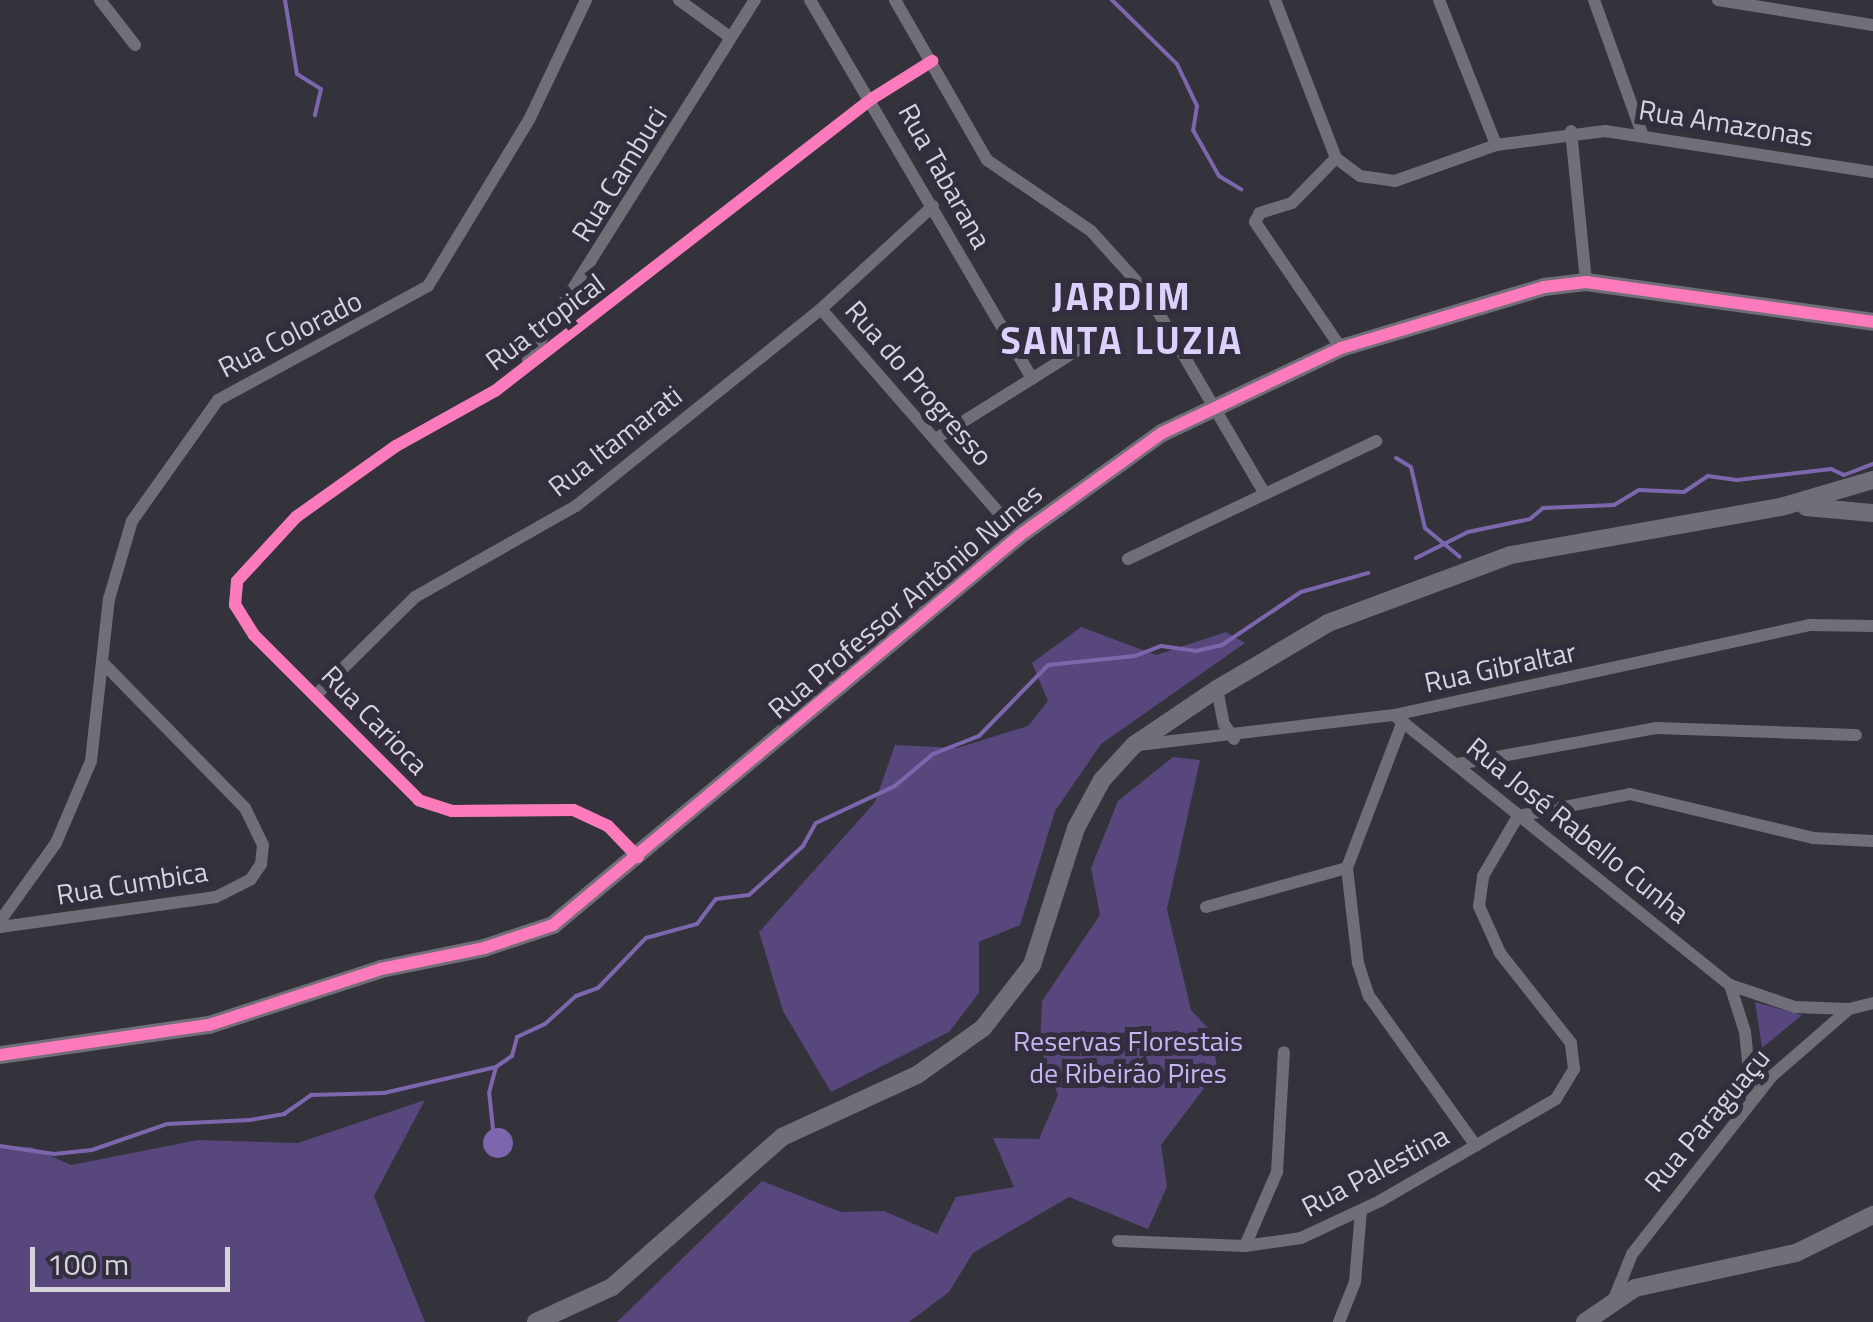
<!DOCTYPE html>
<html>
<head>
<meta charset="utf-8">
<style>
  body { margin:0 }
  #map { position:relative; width:1873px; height:1322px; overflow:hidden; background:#34323a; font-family:"Titillium Web",sans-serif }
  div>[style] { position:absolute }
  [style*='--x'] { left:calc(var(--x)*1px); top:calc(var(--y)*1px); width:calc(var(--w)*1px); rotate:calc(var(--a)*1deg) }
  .green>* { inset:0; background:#57477c }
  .water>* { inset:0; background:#7c67ae }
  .round { border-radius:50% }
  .stream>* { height:4px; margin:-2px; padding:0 2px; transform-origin:2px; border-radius:2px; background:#7c67ae }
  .street>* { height:12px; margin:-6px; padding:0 6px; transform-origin:6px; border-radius:6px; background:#706e76 }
  .secondary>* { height:18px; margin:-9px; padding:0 9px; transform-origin:9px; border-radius:9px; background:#706e76 }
  .cycleway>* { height:12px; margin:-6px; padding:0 6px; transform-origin:6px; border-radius:6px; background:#fd7abc }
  span { translate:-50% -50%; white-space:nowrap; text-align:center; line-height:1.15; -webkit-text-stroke:10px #322e3e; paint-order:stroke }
  .street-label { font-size:28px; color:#d6d3dd }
  .park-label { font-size:28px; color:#c5b5f3 }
  .district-label { font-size:38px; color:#dcd1fc; font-weight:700; letter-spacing:2.5px }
  .scale { position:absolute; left:30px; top:1247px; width:200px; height:45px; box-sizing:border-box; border:5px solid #d6d3dd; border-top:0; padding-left:12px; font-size:30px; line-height:35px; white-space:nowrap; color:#d6d3dd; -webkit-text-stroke:8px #322e3e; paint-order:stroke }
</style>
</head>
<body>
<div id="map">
  <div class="green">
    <i style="clip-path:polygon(1081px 627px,1156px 655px,1226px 632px,1245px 643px,1101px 744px,1055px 811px,1020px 925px,979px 942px,979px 993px,949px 1032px,831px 1092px,783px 1011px,759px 932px,875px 802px,895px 745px,957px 748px,1028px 726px,1048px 701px,1032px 663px)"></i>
    <i style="clip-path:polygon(1173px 757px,1200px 760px,1167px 909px,1191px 1010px,1209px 1029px,1218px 1070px,1161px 1145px,1167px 1187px,1148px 1229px,1069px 1197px,973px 1253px,949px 1292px,909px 1322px,617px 1322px,762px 1181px,841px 1212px,884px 1211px,937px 1234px,956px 1197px,1014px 1187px,993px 1138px,1039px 1139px,1058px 1095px,1040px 1047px,1042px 1001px,1100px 915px,1091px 868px,1118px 801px)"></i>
    <i style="clip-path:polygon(1755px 1002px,1802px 1015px,1762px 1048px)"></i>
    <i style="clip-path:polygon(425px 1100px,374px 1196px,425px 1322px,0 1322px,0 1148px,31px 1147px,71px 1165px,198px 1140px,298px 1143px)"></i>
  </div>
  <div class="water">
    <i class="round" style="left:483px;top:1128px;width:30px;height:30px"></i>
  </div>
  <div class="stream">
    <i style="--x:285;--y:0;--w:75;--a:80.8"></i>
    <i style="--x:297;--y:74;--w:28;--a:32"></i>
    <i style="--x:321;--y:89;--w:27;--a:103"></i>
    <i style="--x:1112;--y:0;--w:91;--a:44.6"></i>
    <i style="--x:1177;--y:64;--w:47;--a:64.5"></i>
    <i style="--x:1197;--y:106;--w:24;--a:99"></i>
    <i style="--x:1193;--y:130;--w:53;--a:60.5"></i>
    <i style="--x:1219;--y:176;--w:26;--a:31"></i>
    <i style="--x:1396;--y:458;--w:17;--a:31"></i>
    <i style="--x:1411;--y:467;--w:63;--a:77.1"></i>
    <i style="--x:1425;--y:528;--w:45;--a:39.6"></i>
    <i style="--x:1416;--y:558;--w:58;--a:-26.6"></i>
    <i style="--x:1468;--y:532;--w:63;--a:-11.8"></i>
    <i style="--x:1530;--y:519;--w:17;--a:-40"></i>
    <i style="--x:1543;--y:508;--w:71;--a:-2.4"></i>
    <i style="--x:1614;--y:505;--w:29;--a:-31"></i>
    <i style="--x:1639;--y:490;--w:45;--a:2.5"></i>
    <i style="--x:1684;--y:492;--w:29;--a:-34"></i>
    <i style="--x:1708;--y:476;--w:29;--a:8"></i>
    <i style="--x:1737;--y:480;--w:95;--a:-6.7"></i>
    <i style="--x:1831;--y:469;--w:14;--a:25"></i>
    <i style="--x:1844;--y:475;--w:31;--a:-21"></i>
    <i style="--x:493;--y:1129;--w:36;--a:-96"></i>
    <i style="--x:489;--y:1093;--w:27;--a:-75"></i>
    <i style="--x:0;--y:1146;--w:55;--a:8.4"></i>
    <i style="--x:54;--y:1154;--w:38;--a:-6"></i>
    <i style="--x:92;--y:1150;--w:79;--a:-19.1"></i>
    <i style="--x:167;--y:1124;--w:83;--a:-2.8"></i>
    <i style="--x:250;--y:1120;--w:35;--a:-10"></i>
    <i style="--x:284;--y:1114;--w:33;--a:-35"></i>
    <i style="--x:311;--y:1095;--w:73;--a:-1.6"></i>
    <i style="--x:384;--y:1093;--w:115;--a:-13.1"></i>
    <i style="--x:496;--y:1067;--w:19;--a:-35"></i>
    <i style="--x:512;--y:1056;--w:20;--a:-75"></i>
    <i style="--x:517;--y:1037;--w:31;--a:-25"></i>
    <i style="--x:545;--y:1024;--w:42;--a:-42.1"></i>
    <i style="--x:576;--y:996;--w:23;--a:-20"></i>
    <i style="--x:598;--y:988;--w:69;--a:-46.2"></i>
    <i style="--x:646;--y:938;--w:53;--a:-15.4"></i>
    <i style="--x:697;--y:924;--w:31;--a:-53"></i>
    <i style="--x:716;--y:899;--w:33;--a:-7"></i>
    <i style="--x:749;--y:895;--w:73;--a:-42.2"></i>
    <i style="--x:803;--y:846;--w:26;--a:-61"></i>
    <i style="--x:816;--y:823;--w:87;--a:-25.1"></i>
    <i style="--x:895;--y:786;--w:50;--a:-40.1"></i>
    <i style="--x:933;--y:754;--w:49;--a:-21.4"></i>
    <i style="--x:979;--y:736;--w:99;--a:-45.8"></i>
    <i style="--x:1048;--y:665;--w:87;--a:-5.9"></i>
    <i style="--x:1135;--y:656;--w:28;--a:-21"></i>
    <i style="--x:1161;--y:646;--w:35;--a:8"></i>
    <i style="--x:1196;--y:651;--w:27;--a:-13"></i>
    <i style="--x:1222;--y:645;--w:95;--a:-33.9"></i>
    <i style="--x:1301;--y:592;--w:70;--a:-15.8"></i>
  </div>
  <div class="street">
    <i style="--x:100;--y:0;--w:57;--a:52.1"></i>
    <i style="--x:679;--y:0;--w:63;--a:36"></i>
    <i style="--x:810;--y:0;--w:439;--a:59.6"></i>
    <i style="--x:895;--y:0;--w:185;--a:60.1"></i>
    <i style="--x:987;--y:160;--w:126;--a:34.3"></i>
    <i style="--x:1091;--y:231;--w:84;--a:47.9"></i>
    <i style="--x:1147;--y:293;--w:233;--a:59.6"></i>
    <i style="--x:1275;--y:0;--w:169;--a:68.9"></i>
    <i style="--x:1439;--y:0;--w:156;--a:68.5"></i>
    <i style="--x:1594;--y:0;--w:141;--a:70.2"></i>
    <i style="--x:1718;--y:0;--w:157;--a:9.2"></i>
    <i style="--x:1571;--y:131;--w:152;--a:84.3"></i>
    <i style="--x:1336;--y:158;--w:30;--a:37"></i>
    <i style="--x:1360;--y:176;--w:35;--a:8"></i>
    <i style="--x:1395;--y:181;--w:107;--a:-19.6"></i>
    <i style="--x:1496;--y:145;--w:110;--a:-7.3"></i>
    <i style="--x:1605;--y:131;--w:271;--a:8.7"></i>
    <i style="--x:1336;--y:158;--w:63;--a:134.4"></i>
    <i style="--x:1292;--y:203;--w:34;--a:163"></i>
    <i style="--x:1260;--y:213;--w:10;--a:119"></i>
    <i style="--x:1255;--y:222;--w:153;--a:55.7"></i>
    <i style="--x:821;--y:309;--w:301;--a:48.9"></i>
    <i style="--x:528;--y:360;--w:426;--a:-57.8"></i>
    <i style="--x:937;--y:438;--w:166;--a:-32"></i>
    <i style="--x:1128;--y:559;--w:275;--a:-25.4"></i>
    <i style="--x:1217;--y:689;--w:36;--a:79"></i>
    <i style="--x:1224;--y:724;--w:18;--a:56"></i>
    <i style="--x:316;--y:695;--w:139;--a:-44.7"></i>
    <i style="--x:415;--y:597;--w:185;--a:-29.5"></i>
    <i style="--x:576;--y:506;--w:314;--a:-38.8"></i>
    <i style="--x:821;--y:309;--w:152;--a:-42.6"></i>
    <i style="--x:1394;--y:715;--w:431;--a:38.8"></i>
    <i style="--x:1730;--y:985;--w:69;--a:18.7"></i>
    <i style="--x:1795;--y:1007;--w:54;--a:2.1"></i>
    <i style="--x:1403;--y:721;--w:157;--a:110.9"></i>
    <i style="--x:1347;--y:868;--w:96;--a:83.4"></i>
    <i style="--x:1358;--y:963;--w:35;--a:72"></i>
    <i style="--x:1369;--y:996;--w:184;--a:54.5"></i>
    <i style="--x:1138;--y:745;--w:258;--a:-6.7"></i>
    <i style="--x:1394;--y:715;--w:425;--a:-12.2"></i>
    <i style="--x:1809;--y:625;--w:64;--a:0.9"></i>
    <i style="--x:1458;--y:764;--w:201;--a:-10.3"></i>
    <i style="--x:1656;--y:728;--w:200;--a:2"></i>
    <i style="--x:638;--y:857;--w:43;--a:-134.1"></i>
    <i style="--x:608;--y:826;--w:38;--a:-155"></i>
    <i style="--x:573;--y:810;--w:121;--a:179.5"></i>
    <i style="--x:452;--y:811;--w:35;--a:-162"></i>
    <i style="--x:419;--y:800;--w:233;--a:-135"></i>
    <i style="--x:254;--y:635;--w:36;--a:-122"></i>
    <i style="--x:235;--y:605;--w:24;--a:-85"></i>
    <i style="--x:237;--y:581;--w:87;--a:-47.3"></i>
    <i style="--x:296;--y:517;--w:123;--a:-35.4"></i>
    <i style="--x:396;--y:446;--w:113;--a:-29.1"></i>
    <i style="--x:495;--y:391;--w:478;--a:-37.8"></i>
    <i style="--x:873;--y:98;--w:70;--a:-32.1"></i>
    <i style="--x:1206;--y:907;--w:146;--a:-15.5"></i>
    <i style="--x:0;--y:921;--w:96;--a:-54.3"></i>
    <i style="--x:56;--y:843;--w:89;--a:-66.9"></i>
    <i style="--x:91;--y:761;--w:163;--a:-83.7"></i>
    <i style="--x:109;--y:599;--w:81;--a:-73.6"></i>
    <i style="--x:132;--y:521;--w:148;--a:-54.6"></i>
    <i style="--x:218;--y:400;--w:239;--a:-28.5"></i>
    <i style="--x:428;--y:286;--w:194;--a:-58.7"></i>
    <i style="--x:529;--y:120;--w:133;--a:-64.6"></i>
    <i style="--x:0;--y:927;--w:218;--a:-7.9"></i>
    <i style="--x:216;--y:897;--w:39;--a:-27"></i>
    <i style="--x:251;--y:879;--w:18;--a:-56"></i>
    <i style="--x:261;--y:864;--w:19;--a:-84"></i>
    <i style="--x:263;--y:845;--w:41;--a:-115.9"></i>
    <i style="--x:245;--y:808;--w:204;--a:-134.4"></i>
    <i style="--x:1730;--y:985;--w:49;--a:72.3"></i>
    <i style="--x:1745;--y:1032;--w:69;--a:84.2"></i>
    <i style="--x:1118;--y:1241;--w:127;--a:2.3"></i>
    <i style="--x:1245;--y:1246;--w:57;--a:-8.1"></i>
    <i style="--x:1301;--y:1238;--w:87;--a:-25.1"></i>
    <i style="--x:1380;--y:1201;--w:203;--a:-30.1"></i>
    <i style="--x:1556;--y:1099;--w:35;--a:-59"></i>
    <i style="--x:1574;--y:1069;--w:26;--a:-97"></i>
    <i style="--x:1571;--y:1043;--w:115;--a:-128.3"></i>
    <i style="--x:1500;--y:953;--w:51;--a:-114.1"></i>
    <i style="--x:1479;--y:906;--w:30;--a:-82"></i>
    <i style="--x:1483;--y:876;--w:69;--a:-59.7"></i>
    <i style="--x:1518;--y:816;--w:114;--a:-11.1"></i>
    <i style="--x:1630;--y:794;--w:188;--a:13.5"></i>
    <i style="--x:1813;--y:838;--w:60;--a:2.9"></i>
    <i style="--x:1245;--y:1246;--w:81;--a:-66.6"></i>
    <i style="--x:1277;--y:1172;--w:120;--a:-86.7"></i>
    <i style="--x:1614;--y:1299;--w:48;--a:-68.2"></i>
    <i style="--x:1632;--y:1254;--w:226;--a:-51.8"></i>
    <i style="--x:1772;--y:1076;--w:102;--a:-41"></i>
    <i style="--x:1849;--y:1009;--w:25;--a:-14"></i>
    <i style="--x:1339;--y:1322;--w:43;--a:-68.2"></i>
    <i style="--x:1355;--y:1282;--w:71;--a:-85.2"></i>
  </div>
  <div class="secondary">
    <i style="--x:1806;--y:507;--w:67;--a:5.1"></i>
    <i style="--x:0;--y:1055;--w:211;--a:-8.2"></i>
    <i style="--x:209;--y:1025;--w:181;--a:-18"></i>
    <i style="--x:381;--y:969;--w:105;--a:-11.5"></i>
    <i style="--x:484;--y:948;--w:73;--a:-18.4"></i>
    <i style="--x:553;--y:925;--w:607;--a:-39.85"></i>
    <i style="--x:1019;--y:536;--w:176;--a:-35.8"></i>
    <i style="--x:1162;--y:433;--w:198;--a:-25.4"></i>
    <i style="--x:1341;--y:348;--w:212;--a:-16.7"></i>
    <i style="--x:1544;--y:287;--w:42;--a:-6.8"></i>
    <i style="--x:1586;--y:282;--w:290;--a:7.9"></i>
    <i style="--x:536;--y:1322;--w:84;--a:-24.7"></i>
    <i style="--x:612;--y:1287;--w:227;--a:-41.4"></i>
    <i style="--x:782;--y:1137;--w:149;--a:-24.7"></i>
    <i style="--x:917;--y:1075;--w:81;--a:-35.5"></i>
    <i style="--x:983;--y:1028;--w:80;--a:-52.1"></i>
    <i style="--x:1032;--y:965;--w:144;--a:-72.2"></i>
    <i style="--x:1076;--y:828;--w:55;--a:-61.6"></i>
    <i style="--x:1102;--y:780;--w:47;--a:-47.6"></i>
    <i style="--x:1134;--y:745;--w:100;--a:-34"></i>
    <i style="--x:1217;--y:689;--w:129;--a:-30.7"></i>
    <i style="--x:1328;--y:623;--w:195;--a:-20.4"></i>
    <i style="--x:1511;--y:555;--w:274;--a:-10.1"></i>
    <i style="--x:1781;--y:507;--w:96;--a:-16.4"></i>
    <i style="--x:1585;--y:1322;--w:60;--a:-34.2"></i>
    <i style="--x:1635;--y:1288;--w:165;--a:-12.3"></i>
    <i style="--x:1796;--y:1253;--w:86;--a:-26.3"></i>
  </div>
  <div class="cycleway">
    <i style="--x:638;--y:857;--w:43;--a:-134.1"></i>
    <i style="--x:608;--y:826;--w:38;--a:-155"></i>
    <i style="--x:573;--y:810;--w:121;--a:179.5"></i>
    <i style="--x:452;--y:811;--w:35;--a:-162"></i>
    <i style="--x:419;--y:800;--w:233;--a:-135"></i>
    <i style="--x:254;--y:635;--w:36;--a:-122"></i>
    <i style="--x:235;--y:605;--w:24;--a:-85"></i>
    <i style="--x:237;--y:581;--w:87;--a:-47.3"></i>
    <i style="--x:296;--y:517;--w:123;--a:-35.4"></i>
    <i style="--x:396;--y:446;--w:113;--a:-29.1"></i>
    <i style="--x:495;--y:391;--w:478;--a:-37.8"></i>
    <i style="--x:873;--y:98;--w:70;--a:-32.1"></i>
    <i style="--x:0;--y:1055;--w:211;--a:-8.2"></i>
    <i style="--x:209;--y:1025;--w:181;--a:-18"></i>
    <i style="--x:381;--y:969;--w:105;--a:-11.5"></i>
    <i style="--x:484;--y:948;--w:73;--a:-18.4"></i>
    <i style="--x:553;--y:925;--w:607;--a:-39.85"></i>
    <i style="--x:1019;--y:536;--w:176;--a:-35.8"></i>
    <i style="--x:1162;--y:433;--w:198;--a:-25.4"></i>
    <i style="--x:1341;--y:348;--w:212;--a:-16.7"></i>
    <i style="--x:1544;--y:287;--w:42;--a:-6.8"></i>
    <i style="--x:1586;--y:282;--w:290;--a:7.9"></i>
  </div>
  <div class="street-label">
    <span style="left:1726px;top:123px;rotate:9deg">Rua Amazonas</span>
    <span style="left:619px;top:174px;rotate:-58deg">Rua Cambuci</span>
    <span style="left:945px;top:176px;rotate:61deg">Rua Tabarana</span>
    <span style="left:545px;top:322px;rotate:-37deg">Rua tropical</span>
    <span style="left:290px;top:334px;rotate:-27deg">Rua Colorado</span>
    <span style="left:919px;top:383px;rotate:49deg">Rua do Progresso</span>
    <span style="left:615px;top:441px;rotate:-38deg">Rua Itamarati</span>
    <span style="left:905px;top:601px;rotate:-40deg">Rua Professor Antônio Nunes</span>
    <span style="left:1500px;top:667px;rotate:-12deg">Rua Gibraltar</span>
    <span style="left:375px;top:720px;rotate:46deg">Rua Carioca</span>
    <span style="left:1578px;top:830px;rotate:39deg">Rua José Rabello Cunha</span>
    <span style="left:132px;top:883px;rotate:-9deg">Rua Cumbica</span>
    <span style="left:1707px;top:1120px;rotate:-50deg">Rua Paraguaçu</span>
    <span style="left:1375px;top:1171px;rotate:-28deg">Rua Palestina</span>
  </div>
  <div class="park-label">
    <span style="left:1128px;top:1057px">Reservas Florestais<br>de Ribeirão Pires</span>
  </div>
  <div class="district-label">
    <span style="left:1122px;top:319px">JARDIM<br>SANTA LUZIA</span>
  </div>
  <div class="scale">100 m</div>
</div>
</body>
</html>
